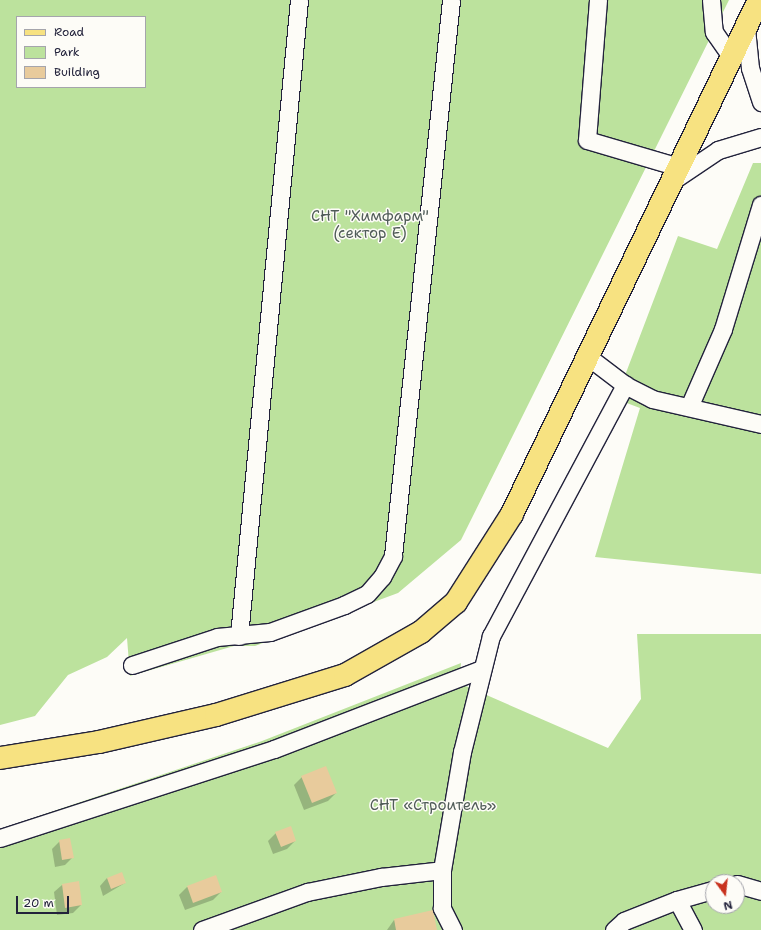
<!DOCTYPE html>
<html>
<head>
<meta charset="utf-8">
<style>
  body { margin:0 }
  #map { position:relative; width:761px; height:930px; overflow:hidden; background:#fdfcf7; font-family:"Shantell Sans",sans-serif }
  div>[style] { position:absolute }
  [style*='--x'] { left:calc(var(--x)*1px); top:calc(var(--y)*1px); width:calc(var(--w)*1px); rotate:calc(var(--a)*1deg) }
  .green>* { inset:0; background:#bce29d }
  .shadow>* { inset:0; background:#0003 }
  .building>* { inset:0; background:#e8cb9c }
  .roads { filter:drop-shadow(1px 0 #22223b) drop-shadow(-1px 0 #22223b) drop-shadow(0 1px #22223b) drop-shadow(0 -1px #22223b) }
  .minor>* { height:17px; margin:-8.5px; padding:0 8.5px; transform-origin:8.5px; border-radius:8.5px; background:#fdfcf7 }
  .major>* { height:22px; margin:-11px; padding:0 11px; transform-origin:11px; border-radius:11px; background:#f7e281 }
  span { translate:-50% -50%; white-space:nowrap; text-align:center; line-height:1.15; -webkit-text-stroke:3px #fdfcf7; paint-order:stroke }
  .park-label { font-size:15px; color:#505c58 }
  .legend { position:absolute; left:16px; top:16px; width:130px; height:72px; box-sizing:border-box; background:#fdfcf7; border:1px solid #a5a5ac; margin:0; padding:5px 7px; list-style:none; font-size:12px; color:#22223b }
  .legend li { display:flex; align-items:center; gap:8px; height:20px }
  .legend b { width:20px; border:1px solid #a5a5ac }
  .north { position:absolute; left:705px; top:874px; width:40px; height:40px; box-sizing:border-box; background:#fdfcf7; border:1px solid #a5a5ac; border-radius:50%; rotate:165deg; font-size:11px; font-weight:700; line-height:16px; text-align:center; color:#22223b }
  .north::after { content:''; display:block; margin:auto; width:14px; height:18px; background:#c8321e; clip-path:polygon(50% 0,100% 100%,50% 72%,0 100%) }
  .scale { position:absolute; left:16px; top:896px; width:53px; height:18px; box-sizing:border-box; border:2px solid #22223b; border-top:0; padding-left:5px; font-size:12px; line-height:14px; white-space:nowrap; color:#22223b; -webkit-text-stroke:3px #fdfcf7; paint-order:stroke }
</style>
</head>
<body>
<div id="map">
  <div class="green">
    <i style="clip-path:polygon(evenodd,0 0,729px 0,461px 540px,398px 593px,255px 646px,234px 646px,130px 676px,127px 638px,107px 657px,68px 675px,35px 716px,0 725px,0 0,17px 17px,145px 17px,145px 87px,17px 87px,17px 17px)"></i>
    <i style="clip-path:polygon(753px 163px,761px 163px,761px 574px,595px 557px,640px 408px,616px 399px,678px 236px,717px 249px)"></i>
    <i style="clip-path:polygon(evenodd,637px 634px,761px 634px,761px 930px,0 930px,0 829px,262px 741px,461px 663px,459px 683px,608px 748px,641px 699px,637px 634px,713px 882px,737px 882px,737px 906px,713px 906px,713px 882px)"></i>
  </div>
  <div class="shadow">
    <i style="clip-path:polygon(302px 777px,336px 793px,328px 801px,304px 810px,294px 785px)"></i>
    <i style="clip-path:polygon(276px 833px,295px 841px,287px 849px,273px 854px,268px 841px)"></i>
    <i style="clip-path:polygon(60px 841px,73px 857px,65px 865px,55px 867px,52px 849px)"></i>
    <i style="clip-path:polygon(107px 878px,125px 883px,103px 896px,100px 886px)"></i>
    <i style="clip-path:polygon(78px 883px,81px 905px,73px 913px,57px 915px,54px 892px,62px 885px)"></i>
    <i style="clip-path:polygon(187px 887px,221px 892px,213px 900px,185px 910px,179px 895px)"></i>
    <i style="clip-path:polygon(394px 920px,436px 930px,387px 930px)"></i>
  </div>
  <div class="building">
    <i style="clip-path:polygon(326px 766px,337px 793px,312px 803px,301px 776px)"></i>
    <i style="clip-path:polygon(291px 826px,296px 841px,281px 847px,275px 832px)"></i>
    <i style="clip-path:polygon(70px 838px,74px 858px,62px 860px,59px 840px)"></i>
    <i style="clip-path:polygon(122px 872px,126px 883px,111px 889px,107px 878px)"></i>
    <i style="clip-path:polygon(216px 875px,222px 892px,193px 903px,187px 886px)"></i>
    <i style="clip-path:polygon(79px 881px,82px 905px,65px 908px,62px 884px)"></i>
    <i style="clip-path:polygon(433px 910px,437px 930px,396px 930px,394px 919px)"></i>
  </div>
  <div class="roads">
    <div class="minor">
      <i style="--x:598;--y:0;--w:140;--a:94.5"></i>
      <i style="--x:587;--y:140;--w:96;--a:16.4"></i>
      <i style="--x:711;--y:0;--w:32;--a:85"></i>
      <i style="--x:714;--y:32;--w:29;--a:55"></i>
      <i style="--x:746;--y:28;--w:40;--a:84.3"></i>
      <i style="--x:750;--y:68;--w:36;--a:72"></i>
      <i style="--x:675;--y:179;--w:52;--a:-34"></i>
      <i style="--x:718;--y:150;--w:45;--a:-16.8"></i>
      <i style="--x:587;--y:356;--w:48;--a:37.3"></i>
      <i style="--x:625;--y:385;--w:30;--a:27"></i>
      <i style="--x:652;--y:399;--w:112;--a:12.9"></i>
      <i style="--x:689;--y:407;--w:85;--a:-66.4"></i>
      <i style="--x:723;--y:329;--w:130;--a:-73"></i>
      <i style="--x:239;--y:636;--w:639;--a:-84.61"></i>
      <i style="--x:132;--y:665;--w:89;--a:-18.2"></i>
      <i style="--x:217;--y:637;--w:53;--a:-5.4"></i>
      <i style="--x:270;--y:632;--w:79;--a:-20"></i>
      <i style="--x:344;--y:605;--w:25;--a:-26"></i>
      <i style="--x:367;--y:594;--w:23;--a:-49"></i>
      <i style="--x:382;--y:577;--w:24;--a:-62"></i>
      <i style="--x:393;--y:556;--w:559;--a:-84.04"></i>
      <i style="--x:0;--y:838;--w:288;--a:-18"></i>
      <i style="--x:274;--y:749;--w:222;--a:-21.1"></i>
      <i style="--x:737;--y:884;--w:25;--a:16"></i>
      <i style="--x:677;--y:900;--w:34;--a:62"></i>
      <i style="--x:202;--y:930;--w:112;--a:-19.9"></i>
      <i style="--x:307;--y:892;--w:76;--a:-11.5"></i>
      <i style="--x:381;--y:877;--w:61;--a:-6.5"></i>
      <i style="--x:453;--y:930;--w:25;--a:-117"></i>
      <i style="--x:442;--y:908;--w:38;--a:-90"></i>
      <i style="--x:442;--y:870;--w:120;--a:-80.4"></i>
      <i style="--x:462;--y:752;--w:120;--a:-76"></i>
      <i style="--x:491;--y:636;--w:285;--a:-61.9"></i>
      <i style="--x:614;--y:930;--w:13;--a:-42"></i>
      <i style="--x:624;--y:921;--w:57;--a:-21.6"></i>
      <i style="--x:677;--y:900;--w:37;--a:-16"></i>
    </div>
    <div class="major">
      <i style="--x:0;--y:758;--w:100;--a:-9.2"></i>
      <i style="--x:99;--y:742;--w:120;--a:-13"></i>
      <i style="--x:216;--y:715;--w:135;--a:-17.2"></i>
      <i style="--x:345;--y:675;--w:87;--a:-29.5"></i>
      <i style="--x:421;--y:632;--w:46;--a:-40.6"></i>
      <i style="--x:456;--y:602;--w:104;--a:-57.5"></i>
      <i style="--x:512;--y:514;--w:570;--a:-64.33"></i>
    </div>
  </div>
  <div class="park-label">
    <span style="left:370px;top:225px">СНТ "Химфарм"<br>(сектор Е)</span>
    <span style="left:433px;top:806px">СНТ «Строитель»</span>
  </div>
  <ul class="legend">
  <li><b style="height:5px;background:#f7e281"></b>Road</li>
  <li><b style="height:11px;background:#bce29d"></b>Park</li>
  <li><b style="height:11px;background:#e8cb9c"></b>Building</li>
  </ul>
  <div class="north">N</div>
  <div class="scale">20 m</div>
</div>
</body>
</html>
